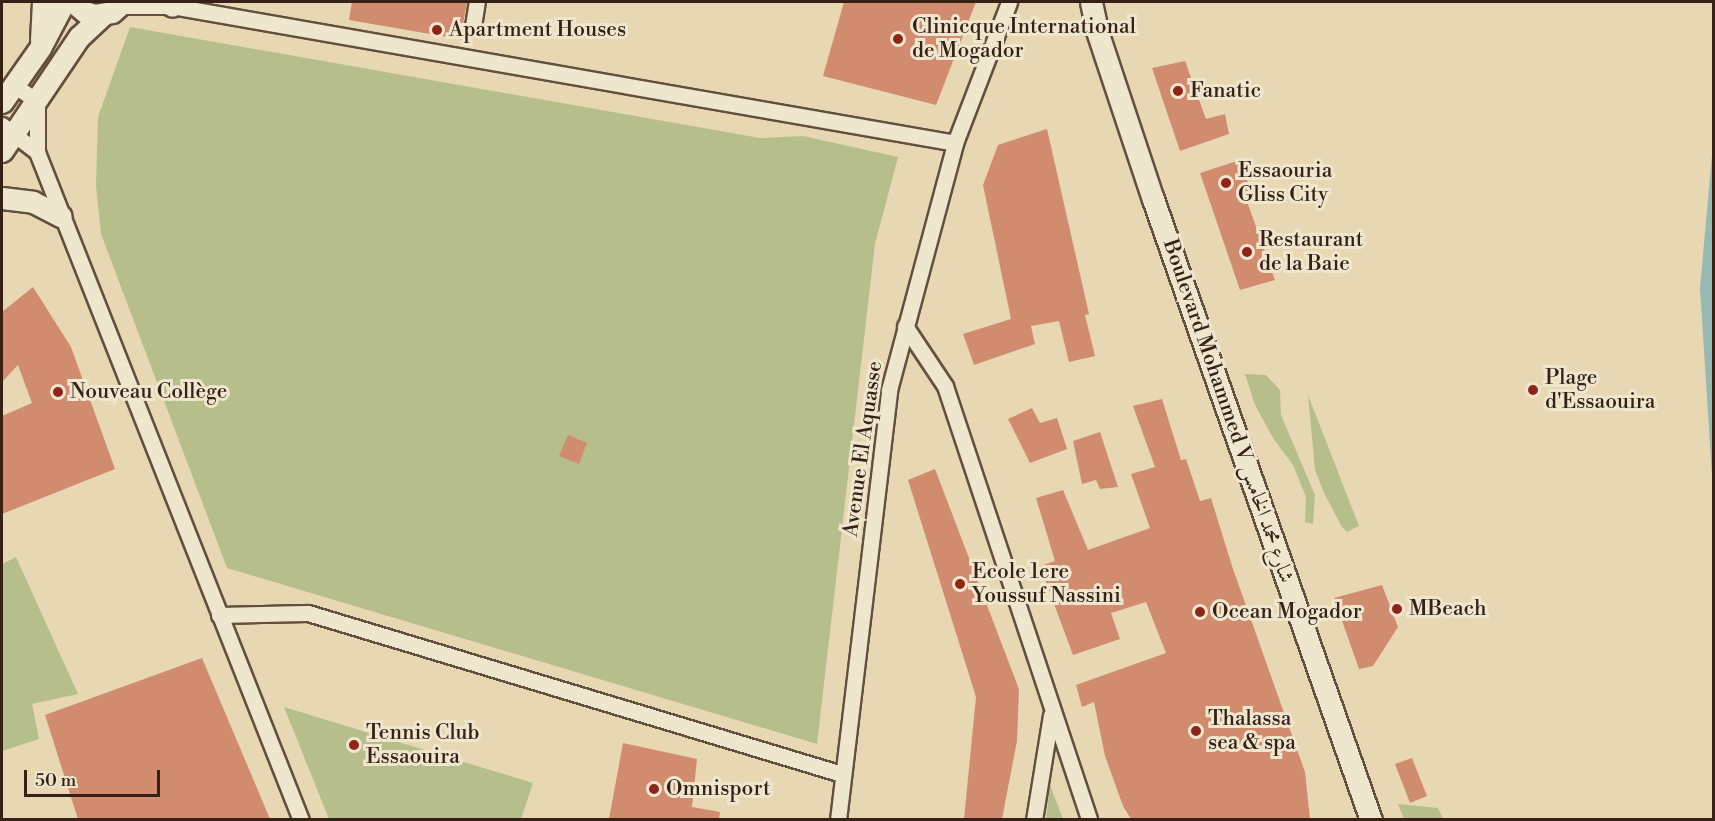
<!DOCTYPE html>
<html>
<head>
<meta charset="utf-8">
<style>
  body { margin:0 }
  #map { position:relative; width:1715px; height:821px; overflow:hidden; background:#e7d8b3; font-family:"Libre Bodoni",Amiri,serif }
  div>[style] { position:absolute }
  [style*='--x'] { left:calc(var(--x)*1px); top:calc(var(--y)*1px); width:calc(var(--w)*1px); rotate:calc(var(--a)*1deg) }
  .green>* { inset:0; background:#b6bf8c }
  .water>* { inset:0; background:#97b9b1 }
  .building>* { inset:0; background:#d18b6e }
  .roads { filter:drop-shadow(2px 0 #634f3e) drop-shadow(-2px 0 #634f3e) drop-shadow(0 2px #634f3e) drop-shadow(0 -2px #634f3e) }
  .street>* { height:15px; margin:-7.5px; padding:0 7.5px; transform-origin:7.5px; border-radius:7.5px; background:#efe6ce }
  .secondary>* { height:21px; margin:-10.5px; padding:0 10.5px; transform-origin:10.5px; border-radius:10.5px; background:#efe6ce }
  .dots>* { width:16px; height:16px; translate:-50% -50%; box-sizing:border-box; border:3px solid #efe6ce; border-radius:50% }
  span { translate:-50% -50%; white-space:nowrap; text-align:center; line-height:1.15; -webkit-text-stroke:6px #efe6ce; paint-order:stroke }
  .poi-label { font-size:21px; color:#372117 }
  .left { translate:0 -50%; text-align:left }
  .street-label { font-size:21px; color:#372117 }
  .frame { position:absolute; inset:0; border:3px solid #372117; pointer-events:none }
  .scale { position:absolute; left:24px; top:770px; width:136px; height:27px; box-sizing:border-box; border:3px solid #372117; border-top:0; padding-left:8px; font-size:18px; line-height:21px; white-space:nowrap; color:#372117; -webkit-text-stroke:4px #efe6ce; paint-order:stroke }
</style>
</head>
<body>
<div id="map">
  <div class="green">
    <i style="clip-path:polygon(130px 27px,760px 138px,803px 136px,898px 157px,875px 244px,817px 744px,227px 568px,101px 234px,96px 185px,98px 117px)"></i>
    <i style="clip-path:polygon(1245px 374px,1266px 375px,1280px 390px,1281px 415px,1315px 495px,1313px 524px,1305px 522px,1306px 497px,1293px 465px,1273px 438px,1255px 405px)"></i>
    <i style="clip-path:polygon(1308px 395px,1359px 526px,1347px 532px,1342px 527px,1324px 493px,1315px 470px)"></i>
    <i style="clip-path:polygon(16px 557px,78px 694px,32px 704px,39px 739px,2px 751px,2px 564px)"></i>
    <i style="clip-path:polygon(284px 707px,533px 783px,521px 819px,329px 819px)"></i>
    <i style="clip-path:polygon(1050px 785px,1063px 819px,1046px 819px)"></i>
    <i style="clip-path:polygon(1398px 804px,1438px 808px,1443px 819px,1404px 819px)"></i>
  </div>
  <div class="water">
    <i style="clip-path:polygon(1713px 144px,1714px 144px,1713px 492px,1700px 288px)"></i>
  </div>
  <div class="building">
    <i style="clip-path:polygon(352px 2px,467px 2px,463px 24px,465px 40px,349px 20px)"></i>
    <i style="clip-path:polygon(844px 2px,976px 2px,936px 105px,823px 76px)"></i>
    <i style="clip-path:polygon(1185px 61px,1206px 119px,1225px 114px,1229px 134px,1180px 151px,1152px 68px)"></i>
    <i style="clip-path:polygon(1047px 129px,1089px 314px,1085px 315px,1095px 356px,1069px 362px,1059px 321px,1031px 326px,1035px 344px,974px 365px,963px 334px,1011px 319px,983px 185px,998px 145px)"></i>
    <i style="clip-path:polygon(1240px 160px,1252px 194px,1245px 196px,1275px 280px,1240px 290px,1200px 173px)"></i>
    <i style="clip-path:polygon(33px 287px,71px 347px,115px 469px,2px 514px,2px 416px,32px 403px,18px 365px,2px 382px,2px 312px)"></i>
    <i style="clip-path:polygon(1162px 399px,1181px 460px,1186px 459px,1200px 501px,1211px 498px,1232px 566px,1305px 772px,1310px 819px,1131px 819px,1123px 806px,1105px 756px,1094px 702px,1082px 707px,1076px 685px,1166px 653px,1146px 602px,1111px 613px,1120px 639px,1073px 655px,1040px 566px,1055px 561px,1036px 498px,1063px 490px,1088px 550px,1150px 528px,1131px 474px,1155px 467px,1133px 406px)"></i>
    <i style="clip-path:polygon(1032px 408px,1040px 423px,1057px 418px,1067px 449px,1030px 463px,1008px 419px)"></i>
    <i style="clip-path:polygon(1100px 432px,1118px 487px,1100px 489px,1096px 480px,1082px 484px,1073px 441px)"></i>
    <i style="clip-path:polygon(568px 435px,587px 443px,579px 464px,559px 456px)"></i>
    <i style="clip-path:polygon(935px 469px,1019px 689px,1017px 741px,1002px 819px,964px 819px,976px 697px,908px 480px)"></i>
    <i style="clip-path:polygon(1382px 585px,1398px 627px,1373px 666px,1359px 669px,1334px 598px)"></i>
    <i style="clip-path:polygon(202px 658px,270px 819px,78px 819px,45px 715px)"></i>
    <i style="clip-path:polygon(623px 743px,697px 759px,692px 807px,720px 812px,719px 819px,609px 819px)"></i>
    <i style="clip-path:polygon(1412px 758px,1427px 796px,1410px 803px,1395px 764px)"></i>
  </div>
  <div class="roads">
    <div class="street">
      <i style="--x:120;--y:6;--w:52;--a:0"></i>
      <i style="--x:172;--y:6;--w:795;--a:9.92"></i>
      <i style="--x:473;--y:26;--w:24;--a:-81"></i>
      <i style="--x:14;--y:85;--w:28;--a:35"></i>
      <i style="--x:37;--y:101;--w:51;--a:90"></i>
      <i style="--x:37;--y:152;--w:718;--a:68.44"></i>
      <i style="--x:2;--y:125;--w:44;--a:37.6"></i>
      <i style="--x:905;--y:326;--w:72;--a:56.3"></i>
      <i style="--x:945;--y:386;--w:457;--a:71.6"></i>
      <i style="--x:219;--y:615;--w:89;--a:-1.3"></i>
      <i style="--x:308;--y:613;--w:558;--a:16.78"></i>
      <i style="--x:838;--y:820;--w:433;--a:-83.2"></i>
      <i style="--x:889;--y:390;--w:256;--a:-75"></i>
      <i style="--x:955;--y:143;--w:151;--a:-69"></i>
      <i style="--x:1034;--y:820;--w:106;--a:-80.8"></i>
    </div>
    <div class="secondary">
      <i style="--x:73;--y:2;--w:16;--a:40"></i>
      <i style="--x:85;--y:12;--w:9;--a:18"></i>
      <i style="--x:94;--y:15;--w:18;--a:-9"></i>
      <i style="--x:112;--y:12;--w:15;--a:-42"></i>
      <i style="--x:170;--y:2;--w:4;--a:63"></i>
      <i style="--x:1091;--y:2;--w:30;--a:78"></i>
      <i style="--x:1097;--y:31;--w:177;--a:71.6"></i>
      <i style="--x:1153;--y:199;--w:658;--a:70.66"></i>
      <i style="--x:41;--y:40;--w:38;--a:-87"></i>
      <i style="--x:2;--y:102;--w:66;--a:-54.9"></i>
      <i style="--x:40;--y:48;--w:52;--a:-62.4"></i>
      <i style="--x:2;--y:151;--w:138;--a:-56"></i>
      <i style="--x:79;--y:37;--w:33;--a:-43"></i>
      <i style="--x:2;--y:198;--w:31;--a:7"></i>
      <i style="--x:33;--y:202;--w:31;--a:27"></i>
    </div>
  </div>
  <div class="dots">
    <i style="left:437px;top:30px;background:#8f2418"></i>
    <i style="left:898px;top:39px;background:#8f2418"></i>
    <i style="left:1178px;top:91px;background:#8f2418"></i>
    <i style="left:1226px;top:183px;background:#8f2418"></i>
    <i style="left:1247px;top:252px;background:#8f2418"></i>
    <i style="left:1533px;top:390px;background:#8f2418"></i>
    <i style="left:58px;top:392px;background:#8f2418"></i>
    <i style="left:960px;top:584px;background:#8f2418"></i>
    <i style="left:1397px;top:609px;background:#8f2418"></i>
    <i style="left:1200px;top:612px;background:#8f2418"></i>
    <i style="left:1196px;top:731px;background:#8f2418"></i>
    <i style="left:354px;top:745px;background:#8f2418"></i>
    <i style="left:654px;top:789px;background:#8f2418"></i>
  </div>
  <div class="poi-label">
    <span class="left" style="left:912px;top:39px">Clinicque International<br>de Mogador</span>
    <span class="left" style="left:449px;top:30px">Apartment Houses</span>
    <span class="left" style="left:1190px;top:91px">Fanatic</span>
    <span class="left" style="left:1238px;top:183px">Essaouria<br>Gliss City</span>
    <span class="left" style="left:1259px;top:252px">Restaurant<br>de la Baie</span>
    <span class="left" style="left:1545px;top:390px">Plage<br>d'Essaouira</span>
    <span class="left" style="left:70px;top:392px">Nouveau Collège</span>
    <span class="left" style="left:972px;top:584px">Ecole 1ere<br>Youssuf Nassini</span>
    <span class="left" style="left:1409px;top:609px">MBeach</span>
    <span class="left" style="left:1212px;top:612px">Ocean Mogador</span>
    <span class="left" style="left:1208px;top:731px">Thalassa<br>sea &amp; spa</span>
    <span class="left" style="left:366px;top:745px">Tennis Club<br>Essaouira</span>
    <span class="left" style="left:666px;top:789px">Omnisport</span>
  </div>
  <div class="street-label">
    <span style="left:1228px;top:411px;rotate:71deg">Boulevard Mohammed V شارع محمد الخامس</span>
    <span style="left:863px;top:449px;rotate:-82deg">Avenue El Aquasse</span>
  </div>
  <div class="frame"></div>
  <div class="scale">50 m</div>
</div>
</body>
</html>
